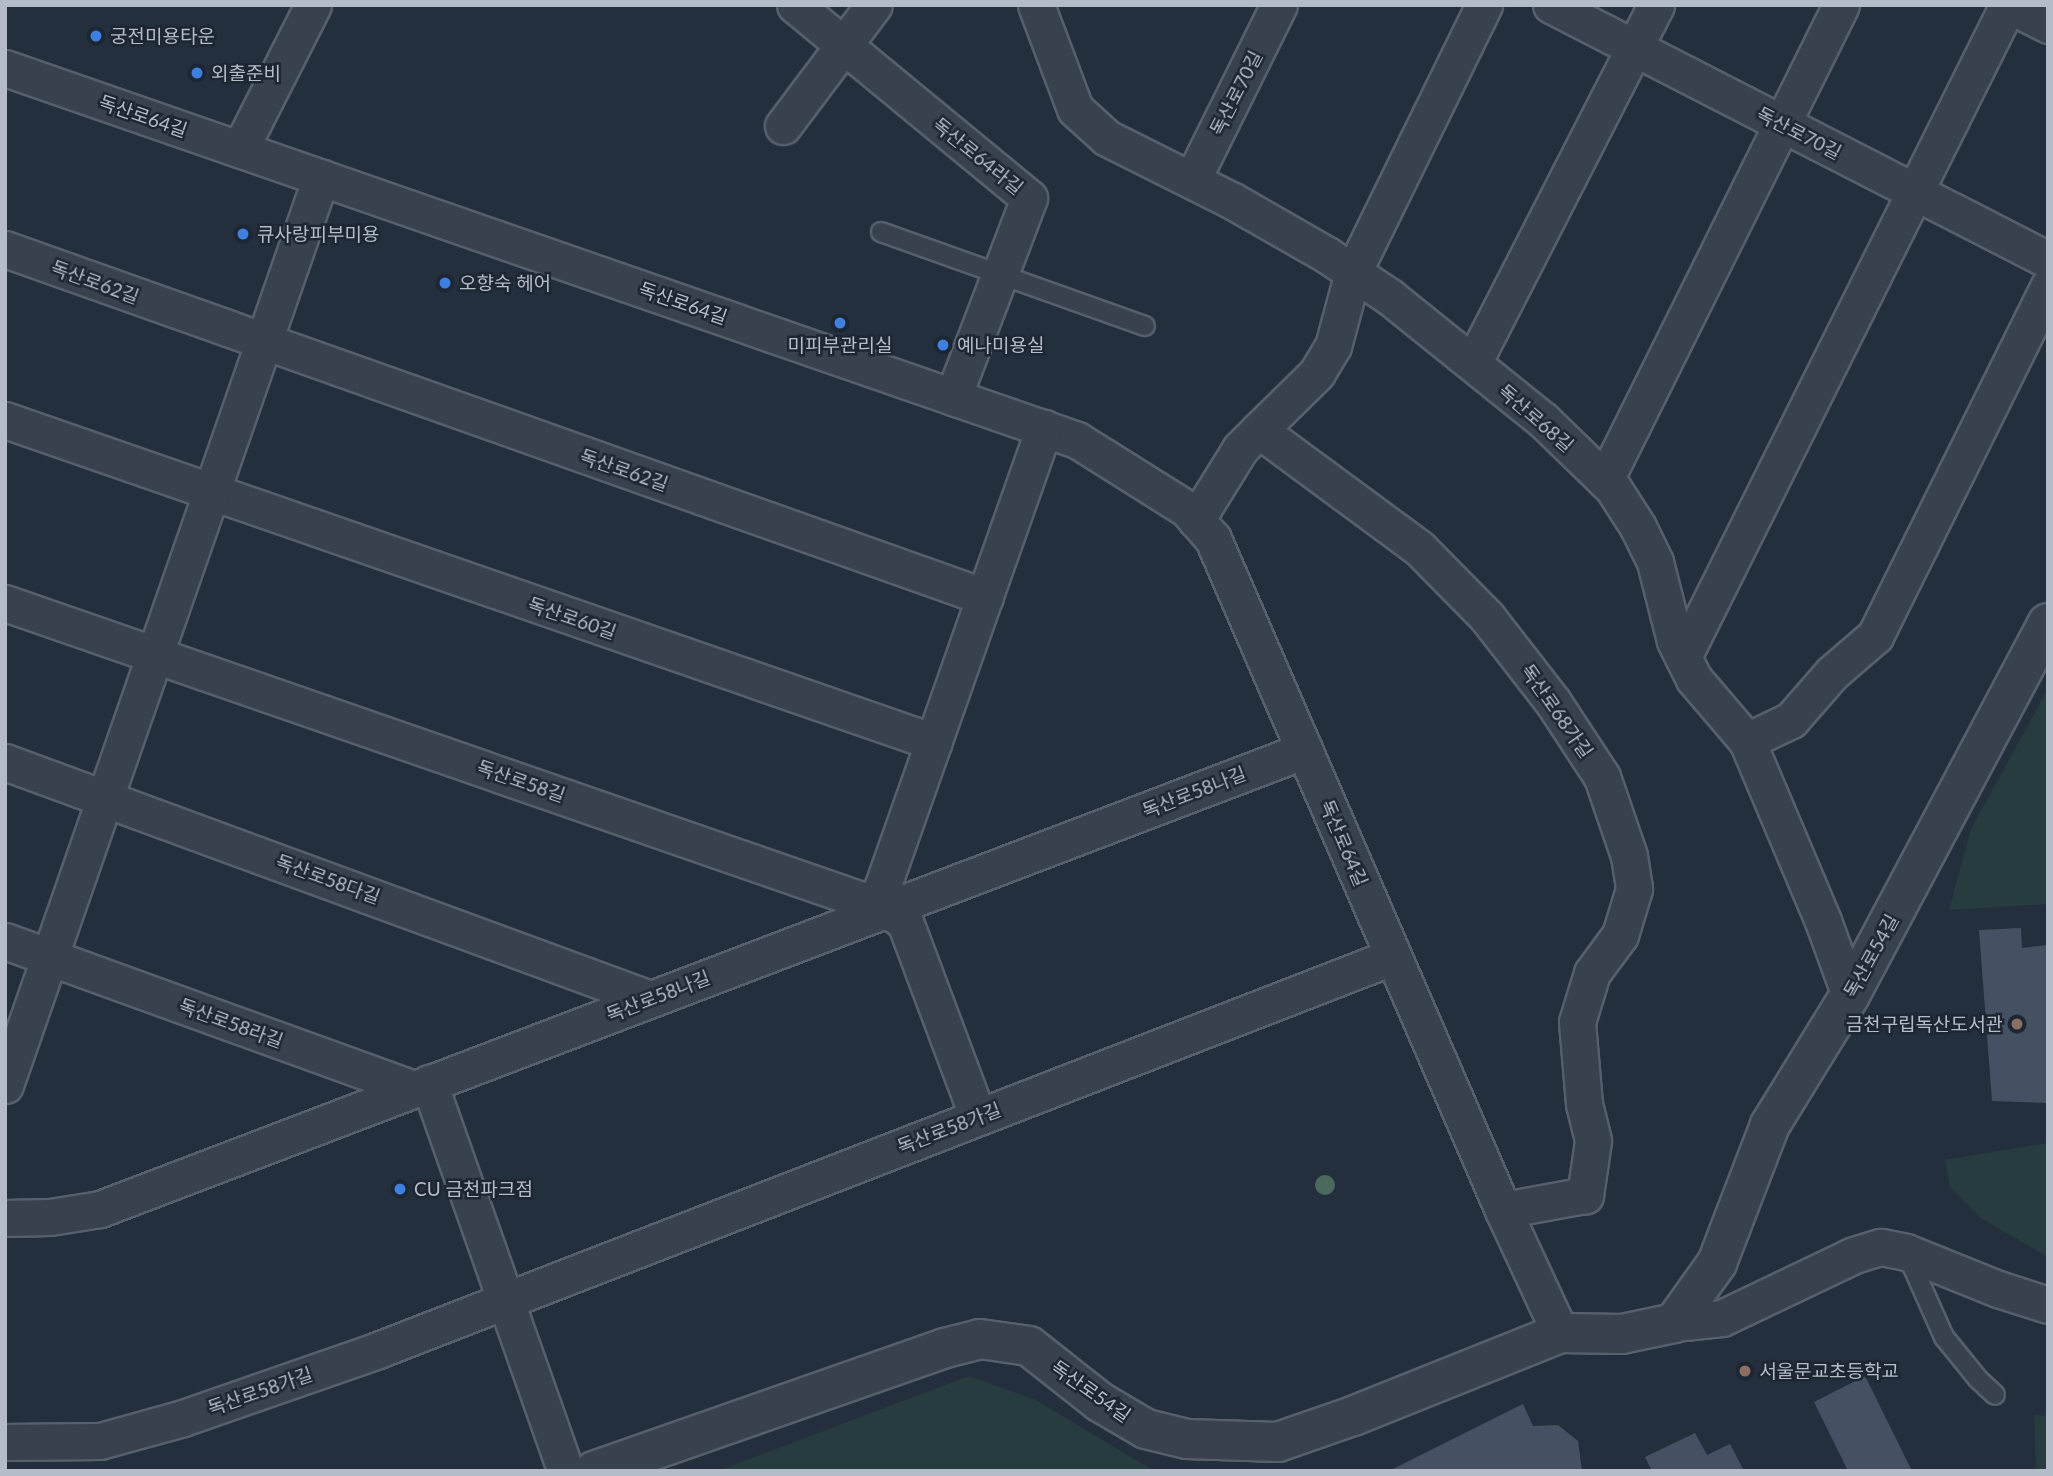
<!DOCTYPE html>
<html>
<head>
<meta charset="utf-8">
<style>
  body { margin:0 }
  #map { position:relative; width:2053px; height:1476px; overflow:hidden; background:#242f3e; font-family:Lato,"Noto Sans KR",sans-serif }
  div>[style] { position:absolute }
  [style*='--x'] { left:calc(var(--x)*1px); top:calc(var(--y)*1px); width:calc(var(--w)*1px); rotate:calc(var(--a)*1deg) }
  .green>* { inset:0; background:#263c3f }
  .building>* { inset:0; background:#455162 }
  .roads { filter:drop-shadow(2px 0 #565f6c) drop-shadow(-2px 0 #565f6c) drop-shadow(0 2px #565f6c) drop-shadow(0 -2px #565f6c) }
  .service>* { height:18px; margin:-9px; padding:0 9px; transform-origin:9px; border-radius:9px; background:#38414e }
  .minor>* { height:35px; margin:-17.5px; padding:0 17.5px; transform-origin:17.5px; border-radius:17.5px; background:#38414e }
  .tertiary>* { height:38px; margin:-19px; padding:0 19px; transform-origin:19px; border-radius:19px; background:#38414e }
  .trees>* { width:20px; height:20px; margin:-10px; border-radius:50%; background:#4b6a5d }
  .dots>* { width:19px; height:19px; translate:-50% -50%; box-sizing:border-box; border:4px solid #1d2633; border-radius:50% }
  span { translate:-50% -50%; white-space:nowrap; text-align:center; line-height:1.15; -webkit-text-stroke:5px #1d2633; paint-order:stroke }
  .poi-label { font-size:19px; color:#b4bcc9 }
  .left { translate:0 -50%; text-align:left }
  .right { translate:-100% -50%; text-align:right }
  .street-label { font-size:19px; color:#b4bcc9 }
  .frame { position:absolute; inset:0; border:7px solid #b4bcc9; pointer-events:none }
</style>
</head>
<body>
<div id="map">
  <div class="green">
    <i style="clip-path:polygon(2048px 689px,2048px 904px,1949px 910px,1971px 829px)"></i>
    <i style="clip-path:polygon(2048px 1143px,2048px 1257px,1979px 1217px,1950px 1187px,1945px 1160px)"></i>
    <i style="clip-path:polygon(969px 1376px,1036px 1400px,1154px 1471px,718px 1471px)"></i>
    <i style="clip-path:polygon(2034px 1415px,2048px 1416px,2048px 1471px,2036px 1471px)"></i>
  </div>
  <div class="building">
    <i style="clip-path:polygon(2021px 928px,2022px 948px,2048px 945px,2048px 1103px,1992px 1101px,1979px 930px)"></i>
    <i style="clip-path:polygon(1865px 1376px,1912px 1471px,1848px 1471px,1814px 1402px)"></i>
    <i style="clip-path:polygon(1523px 1404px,1533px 1426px,1558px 1425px,1578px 1441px,1582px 1471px,1389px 1471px)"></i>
    <i style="clip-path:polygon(1695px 1433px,1707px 1455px,1730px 1444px,1744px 1471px,1652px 1471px,1645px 1457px)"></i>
  </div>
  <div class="roads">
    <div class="service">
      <i style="--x:881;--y:232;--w:280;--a:19.6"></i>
      <i style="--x:1907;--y:1254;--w:91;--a:66"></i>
      <i style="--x:1944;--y:1337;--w:54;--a:51"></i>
      <i style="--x:1978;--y:1379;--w:23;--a:43"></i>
    </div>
    <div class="minor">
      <i style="--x:795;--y:5;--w:303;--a:39.5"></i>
      <i style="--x:1029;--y:198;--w:213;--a:110.9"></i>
      <i style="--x:1036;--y:5;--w:111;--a:69.4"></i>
      <i style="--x:1075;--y:109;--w:43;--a:42.2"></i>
      <i style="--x:1107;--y:138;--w:139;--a:26.6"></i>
      <i style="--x:1231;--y:200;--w:111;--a:29.8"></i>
      <i style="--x:1327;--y:255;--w:76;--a:33.7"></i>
      <i style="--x:1390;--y:297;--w:196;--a:38.8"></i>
      <i style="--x:1543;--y:420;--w:98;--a:44.2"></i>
      <i style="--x:1613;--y:488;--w:46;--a:57.3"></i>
      <i style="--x:1638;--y:527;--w:39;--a:64"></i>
      <i style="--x:1655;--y:562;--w:81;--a:75.8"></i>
      <i style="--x:1675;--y:641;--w:42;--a:63.4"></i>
      <i style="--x:1694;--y:679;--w:82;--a:49.5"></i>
      <i style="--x:1747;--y:741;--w:195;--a:67.1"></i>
      <i style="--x:1823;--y:921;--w:79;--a:70"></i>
      <i style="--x:1484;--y:5;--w:297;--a:116.1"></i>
      <i style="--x:1353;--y:272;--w:77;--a:105.1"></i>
      <i style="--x:1333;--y:346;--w:31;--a:121"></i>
      <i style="--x:1317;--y:373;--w:81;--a:135.5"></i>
      <i style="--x:1259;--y:430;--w:199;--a:36.4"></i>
      <i style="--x:1419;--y:548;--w:97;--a:45.4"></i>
      <i style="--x:1487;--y:617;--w:108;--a:52.2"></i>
      <i style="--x:1553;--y:702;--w:90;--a:56.8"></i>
      <i style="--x:1602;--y:777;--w:83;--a:71.1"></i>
      <i style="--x:1629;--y:856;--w:33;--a:81"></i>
      <i style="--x:1634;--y:889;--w:48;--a:106.9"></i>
      <i style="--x:1620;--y:935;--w:47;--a:126.4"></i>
      <i style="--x:1592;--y:973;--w:51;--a:107"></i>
      <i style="--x:1577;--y:1022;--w:82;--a:85.1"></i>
      <i style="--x:1584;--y:1104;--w:38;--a:76"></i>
      <i style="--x:1593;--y:1141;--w:55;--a:98.4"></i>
      <i style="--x:1585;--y:1195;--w:83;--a:169.6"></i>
      <i style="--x:1551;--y:5;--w:559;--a:27.16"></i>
      <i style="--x:2009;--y:5;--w:44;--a:27.1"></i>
      <i style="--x:5;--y:68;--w:1135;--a:19.14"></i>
      <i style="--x:1077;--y:440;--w:130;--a:32.1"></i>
      <i style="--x:1187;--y:509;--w:40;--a:49"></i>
      <i style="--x:1213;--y:539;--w:731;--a:66.63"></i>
      <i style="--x:1503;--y:1210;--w:136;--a:65.1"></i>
      <i style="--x:783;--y:126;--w:151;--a:-53.1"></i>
      <i style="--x:240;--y:149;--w:161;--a:-63.1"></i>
      <i style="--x:1192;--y:180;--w:195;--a:-63.6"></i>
      <i style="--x:5;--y:249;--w:1040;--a:19.55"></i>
      <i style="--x:1473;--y:363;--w:402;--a:-62.9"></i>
      <i style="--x:5;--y:420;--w:983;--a:19.12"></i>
      <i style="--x:1605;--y:480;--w:530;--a:-63.58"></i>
      <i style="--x:1196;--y:520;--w:84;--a:-58.2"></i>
      <i style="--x:1240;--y:449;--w:27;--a:-45"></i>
      <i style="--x:5;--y:603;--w:934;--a:19.13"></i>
      <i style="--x:887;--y:909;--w:22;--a:36"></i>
      <i style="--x:905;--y:922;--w:208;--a:69.5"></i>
      <i style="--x:1683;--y:657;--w:729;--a:-63.51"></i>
      <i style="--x:1747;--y:741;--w:49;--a:-25.5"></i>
      <i style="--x:1791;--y:720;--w:62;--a:-48.9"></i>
      <i style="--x:1832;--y:673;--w:57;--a:-40.7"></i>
      <i style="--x:1875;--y:636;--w:390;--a:-63.6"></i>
      <i style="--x:5;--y:762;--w:687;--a:20.18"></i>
      <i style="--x:887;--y:909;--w:22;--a:-103"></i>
      <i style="--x:882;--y:888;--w:488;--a:-70.6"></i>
      <i style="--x:5;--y:941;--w:434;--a:19.9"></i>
      <i style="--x:429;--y:1083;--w:411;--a:70.6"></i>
      <i style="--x:5;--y:1085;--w:961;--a:-70.81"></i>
      <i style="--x:5;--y:1218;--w:45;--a:-1.3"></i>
      <i style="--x:50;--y:1217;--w:51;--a:-9.1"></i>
      <i style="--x:100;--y:1209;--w:1289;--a:-20.85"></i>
      <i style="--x:1674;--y:1323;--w:48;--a:-5.9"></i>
      <i style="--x:1722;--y:1318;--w:146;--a:-25.5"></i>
      <i style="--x:1854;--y:1255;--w:28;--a:-17"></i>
      <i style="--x:1881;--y:1247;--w:25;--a:11"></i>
      <i style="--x:1906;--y:1252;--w:99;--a:21.9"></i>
      <i style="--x:1998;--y:1289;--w:52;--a:17.7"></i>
      <i style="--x:5;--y:1442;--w:95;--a:-0.6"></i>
      <i style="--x:100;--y:1441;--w:86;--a:-15.5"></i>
      <i style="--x:183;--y:1418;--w:207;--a:-19.2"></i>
      <i style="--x:378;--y:1350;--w:1087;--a:-21.19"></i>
    </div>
    <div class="tertiary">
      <i style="--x:594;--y:1471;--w:372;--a:-19.3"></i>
      <i style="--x:945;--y:1348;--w:36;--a:-14"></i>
      <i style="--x:980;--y:1339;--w:49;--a:8.1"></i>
      <i style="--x:1029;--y:1346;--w:90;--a:38.3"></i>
      <i style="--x:1100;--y:1402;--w:53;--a:30.4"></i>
      <i style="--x:1146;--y:1429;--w:42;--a:13.7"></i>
      <i style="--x:1187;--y:1439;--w:91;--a:1.9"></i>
      <i style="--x:1278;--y:1442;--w:79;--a:-19.1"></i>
      <i style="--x:1353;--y:1416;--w:223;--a:-21.8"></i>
      <i style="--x:1560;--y:1333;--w:62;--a:0.9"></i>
      <i style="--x:1622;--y:1334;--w:53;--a:-11.9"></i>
      <i style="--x:1674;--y:1323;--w:74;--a:-54.4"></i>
      <i style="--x:1717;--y:1263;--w:148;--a:-69"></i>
      <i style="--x:1770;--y:1125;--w:153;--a:-58.4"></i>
      <i style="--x:1850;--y:995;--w:421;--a:-62"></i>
    </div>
  </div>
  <div class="trees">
    <i style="left:1325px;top:1185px"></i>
  </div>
  <div class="dots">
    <i style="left:96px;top:36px;background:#3f7fe0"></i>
    <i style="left:197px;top:73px;background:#3f7fe0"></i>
    <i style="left:243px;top:234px;background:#3f7fe0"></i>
    <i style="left:445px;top:283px;background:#3f7fe0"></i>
    <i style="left:840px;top:323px;background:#3f7fe0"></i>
    <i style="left:943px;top:345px;background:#3f7fe0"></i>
    <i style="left:2017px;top:1024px;background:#8d6e63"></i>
    <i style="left:400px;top:1189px;background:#3f7fe0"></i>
    <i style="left:1745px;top:1371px;background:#8d6e63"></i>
  </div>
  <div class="poi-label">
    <span class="left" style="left:110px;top:36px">궁전미용타운</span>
    <span class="left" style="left:211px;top:73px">외출준비</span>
    <span class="left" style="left:257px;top:234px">큐사랑피부미용</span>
    <span class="left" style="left:459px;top:283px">오향숙 헤어</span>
    <span style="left:840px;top:345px">미피부관리실</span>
    <span class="left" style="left:957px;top:345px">예나미용실</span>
    <span class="right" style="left:2003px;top:1024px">금천구립독산도서관</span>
    <span class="left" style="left:414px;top:1189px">CU 금천파크점</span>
    <span class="left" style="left:1759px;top:1371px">서울문교초등학교</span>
  </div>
  <div class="street-label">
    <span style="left:1236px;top:93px;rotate:-63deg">독산로70길</span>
    <span style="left:143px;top:116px;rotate:19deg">독산로64길</span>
    <span style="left:1799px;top:133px;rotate:27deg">독산로70길</span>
    <span style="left:978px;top:156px;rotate:39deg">독산로64라길</span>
    <span style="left:95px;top:282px;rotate:20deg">독산로62길</span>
    <span style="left:683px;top:303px;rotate:19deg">독산로64길</span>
    <span style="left:1536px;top:418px;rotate:41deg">독산로68길</span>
    <span style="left:624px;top:470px;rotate:19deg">독산로62길</span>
    <span style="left:572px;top:618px;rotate:19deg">독산로60길</span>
    <span style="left:1557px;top:711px;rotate:55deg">독산로68가길</span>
    <span style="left:521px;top:781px;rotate:19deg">독산로58길</span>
    <span style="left:1194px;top:792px;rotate:-21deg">독산로58나길</span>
    <span style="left:1344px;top:843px;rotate:67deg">독산로64길</span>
    <span style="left:328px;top:879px;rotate:20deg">독산로58다길</span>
    <span style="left:1871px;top:956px;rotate:-61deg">독산로54길</span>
    <span style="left:658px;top:996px;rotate:-21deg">독산로58나길</span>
    <span style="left:231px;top:1023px;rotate:20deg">독산로58라길</span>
    <span style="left:949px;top:1128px;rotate:-21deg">독산로58가길</span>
    <span style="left:260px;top:1391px;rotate:-19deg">독산로58가길</span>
    <span style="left:1091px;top:1391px;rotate:35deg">독산로54길</span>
  </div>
  <div class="frame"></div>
</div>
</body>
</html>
